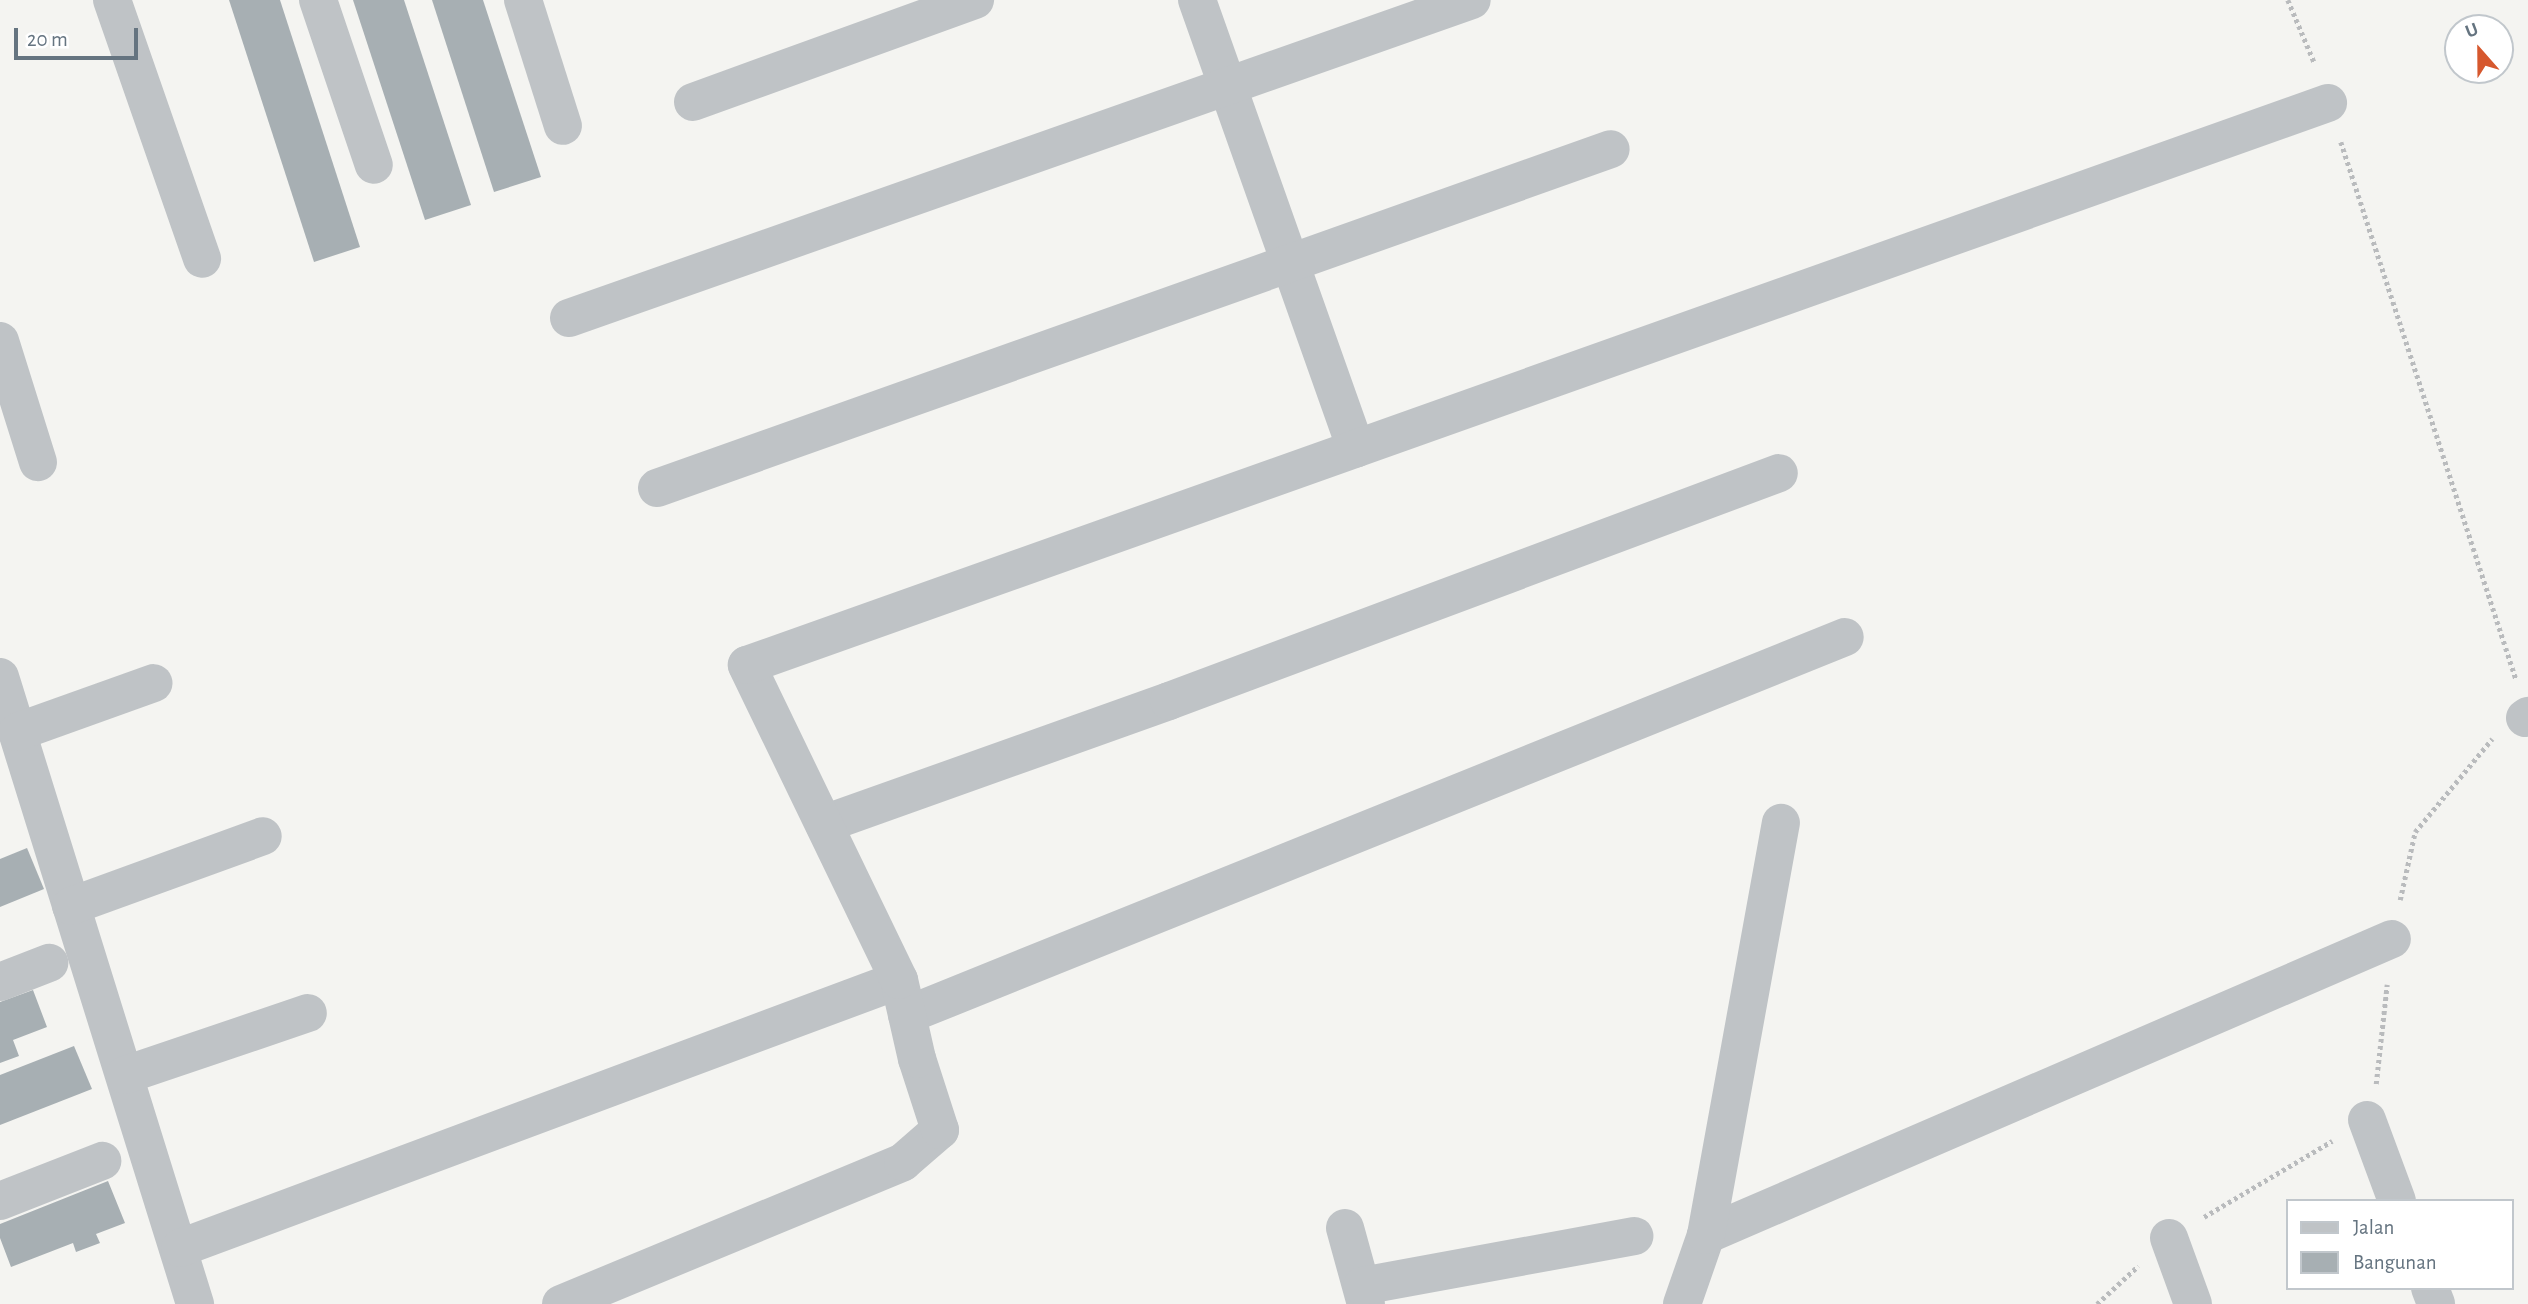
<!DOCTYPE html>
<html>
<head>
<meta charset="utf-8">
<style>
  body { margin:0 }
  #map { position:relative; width:2528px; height:1304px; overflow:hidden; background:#f4f4f1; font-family:"Alegreya Sans",sans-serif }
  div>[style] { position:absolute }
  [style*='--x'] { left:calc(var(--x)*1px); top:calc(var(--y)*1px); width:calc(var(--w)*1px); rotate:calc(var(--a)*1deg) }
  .building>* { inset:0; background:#a7afb3 }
  .path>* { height:4.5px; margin-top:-2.25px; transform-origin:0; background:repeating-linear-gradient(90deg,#b9bbbd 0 3.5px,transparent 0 7px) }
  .minor>* { height:38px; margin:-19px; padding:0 19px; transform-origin:19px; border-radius:19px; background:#bfc3c6 }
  span { translate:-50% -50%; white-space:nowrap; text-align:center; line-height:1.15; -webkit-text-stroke:7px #fff; paint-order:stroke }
  .legend { position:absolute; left:2286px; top:1199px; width:228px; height:91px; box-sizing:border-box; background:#fff; border:2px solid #c1c7cc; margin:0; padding:9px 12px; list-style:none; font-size:21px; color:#657480 }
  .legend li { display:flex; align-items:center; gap:14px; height:35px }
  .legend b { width:35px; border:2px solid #c1c7cc }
  .north { position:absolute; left:2444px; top:14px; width:70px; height:70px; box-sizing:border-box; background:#fff; border:2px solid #c1c7cc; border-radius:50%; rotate:339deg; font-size:19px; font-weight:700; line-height:28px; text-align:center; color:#657480 }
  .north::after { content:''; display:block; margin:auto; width:24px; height:32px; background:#d6582e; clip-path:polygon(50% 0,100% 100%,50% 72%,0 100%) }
  .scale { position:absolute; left:14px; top:28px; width:124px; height:32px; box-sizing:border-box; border:4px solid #657480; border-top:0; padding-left:9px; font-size:21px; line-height:24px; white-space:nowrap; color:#657480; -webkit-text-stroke:5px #fff; paint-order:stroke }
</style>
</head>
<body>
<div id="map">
  <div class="building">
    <i style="clip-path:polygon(229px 0,280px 0,360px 247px,314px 262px)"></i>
    <i style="clip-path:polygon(353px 0,404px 0,471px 205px,425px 220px)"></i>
    <i style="clip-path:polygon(432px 0,483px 0,541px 177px,494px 192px)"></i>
    <i style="clip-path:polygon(27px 848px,44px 889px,0 907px,0 859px)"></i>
    <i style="clip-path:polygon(33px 990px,47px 1027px,13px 1040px,19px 1056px,0 1063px,0 1002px)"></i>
    <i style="clip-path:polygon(74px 1046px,92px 1089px,0 1125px,0 1075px)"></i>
    <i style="clip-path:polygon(108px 1181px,125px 1223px,96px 1234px,100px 1243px,76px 1252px,73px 1243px,11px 1267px,0 1238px,0 1224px)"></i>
  </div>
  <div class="path">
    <i style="--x:2288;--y:0;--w:69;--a:67.1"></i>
    <i style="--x:2341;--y:142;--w:565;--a:71.95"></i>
    <i style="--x:2400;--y:900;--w:70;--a:-77.6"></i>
    <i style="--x:2415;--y:832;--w:121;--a:-50.4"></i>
    <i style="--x:2376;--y:1084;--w:100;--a:-83.7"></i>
    <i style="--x:2204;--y:1217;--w:149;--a:-30.7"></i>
    <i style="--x:2097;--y:1304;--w:56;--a:-42.8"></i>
  </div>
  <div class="minor">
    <i style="--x:112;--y:0;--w:274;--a:70.8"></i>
    <i style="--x:318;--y:0;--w:174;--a:71.3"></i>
    <i style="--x:523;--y:0;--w:132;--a:72.4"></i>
    <i style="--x:1197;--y:0;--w:476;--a:70.5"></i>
    <i style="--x:693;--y:102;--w:300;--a:-19.9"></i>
    <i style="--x:569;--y:318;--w:957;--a:-19.4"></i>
    <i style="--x:0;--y:341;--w:127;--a:72.6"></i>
    <i style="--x:657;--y:488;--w:1012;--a:-19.56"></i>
    <i style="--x:0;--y:677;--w:657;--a:72.72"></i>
    <i style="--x:2525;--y:718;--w:4;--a:-34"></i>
    <i style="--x:17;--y:732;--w:145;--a:-19.7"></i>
    <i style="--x:824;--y:824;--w:366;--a:-19.6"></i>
    <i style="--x:1169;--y:701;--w:651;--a:-20.49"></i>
    <i style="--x:71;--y:906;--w:204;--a:-20"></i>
    <i style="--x:0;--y:982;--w:53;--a:-21.2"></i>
    <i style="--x:907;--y:1015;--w:1011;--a:-21.95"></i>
    <i style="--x:125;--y:1075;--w:193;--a:-18.7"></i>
    <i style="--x:2367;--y:1120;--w:86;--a:69.7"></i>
    <i style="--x:0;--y:1201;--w:110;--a:-21.4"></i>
    <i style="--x:1345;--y:1228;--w:79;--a:74.6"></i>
    <i style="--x:1706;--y:1235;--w:747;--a:-23.34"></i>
    <i style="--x:2169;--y:1238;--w:70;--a:70"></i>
    <i style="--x:180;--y:1248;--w:767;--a:-20.44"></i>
    <i style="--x:1362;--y:1286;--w:277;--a:-10.4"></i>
    <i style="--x:2430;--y:1288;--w:17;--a:69"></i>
    <i style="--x:561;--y:1304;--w:370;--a:-22.5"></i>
    <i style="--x:903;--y:1162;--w:49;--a:-40.9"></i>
    <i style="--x:940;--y:1130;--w:75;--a:-107.9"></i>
    <i style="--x:917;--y:1059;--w:81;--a:-102.8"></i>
    <i style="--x:899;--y:980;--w:350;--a:-115.8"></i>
    <i style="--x:747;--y:665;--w:1678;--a:-19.57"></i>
    <i style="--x:1682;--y:1304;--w:73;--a:-70.8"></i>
    <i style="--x:1706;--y:1235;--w:419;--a:-79.7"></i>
  </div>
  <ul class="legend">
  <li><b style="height:9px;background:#bfc3c6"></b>Jalan</li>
  <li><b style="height:19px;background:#a7afb3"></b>Bangunan</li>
  </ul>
  <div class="north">U</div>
  <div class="scale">20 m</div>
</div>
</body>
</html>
